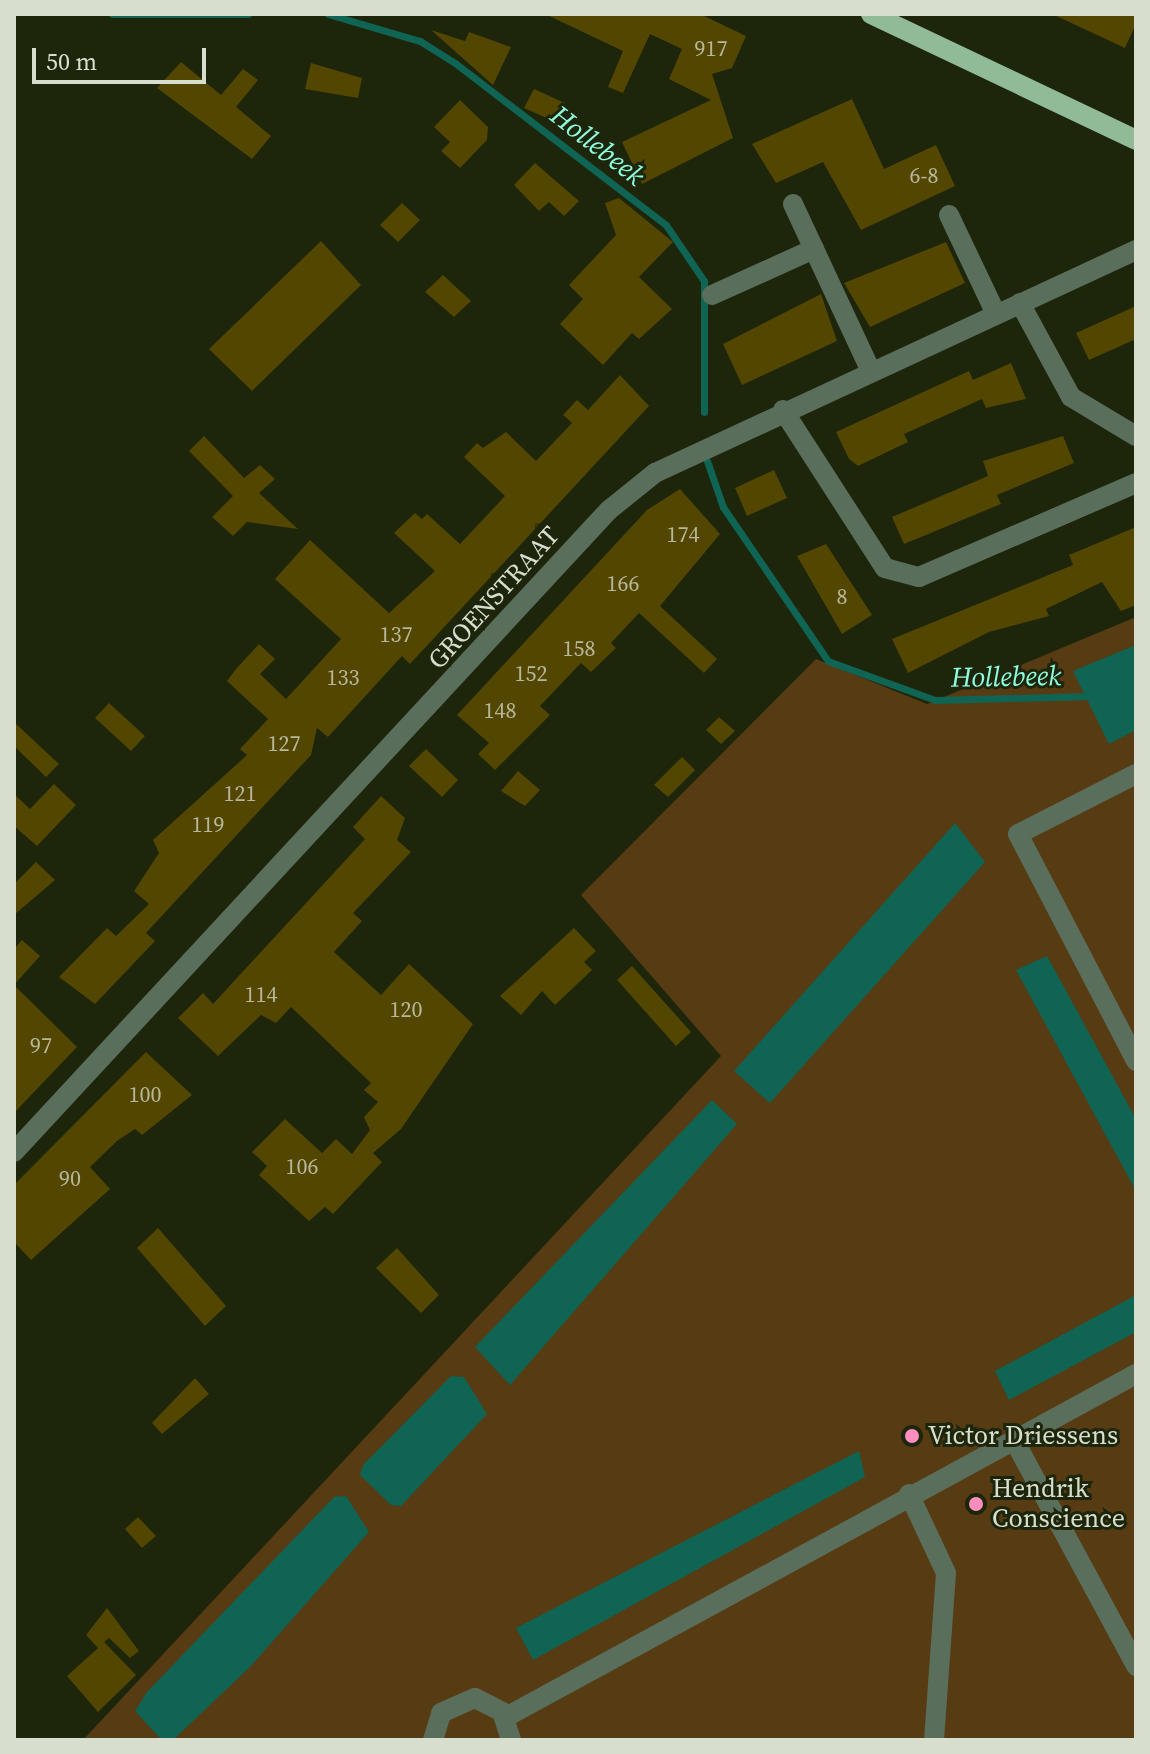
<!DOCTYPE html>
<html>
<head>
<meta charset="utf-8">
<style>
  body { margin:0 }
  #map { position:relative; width:1150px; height:1754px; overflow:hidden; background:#1d250b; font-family:"Source Serif 4",serif }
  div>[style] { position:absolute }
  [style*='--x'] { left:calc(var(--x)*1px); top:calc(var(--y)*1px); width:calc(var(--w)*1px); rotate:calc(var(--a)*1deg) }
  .green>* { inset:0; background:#573b13 }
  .water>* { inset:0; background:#0f6453 }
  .stream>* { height:7px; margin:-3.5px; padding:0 3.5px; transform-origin:3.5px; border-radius:3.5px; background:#0f6453 }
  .building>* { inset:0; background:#534601 }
  .minor>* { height:20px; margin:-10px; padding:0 10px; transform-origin:10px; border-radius:10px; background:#5a6e5c }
  .major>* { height:20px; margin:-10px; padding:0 10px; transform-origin:10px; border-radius:10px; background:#91bb97 }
  .dots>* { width:22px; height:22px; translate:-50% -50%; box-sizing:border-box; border:4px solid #1d250b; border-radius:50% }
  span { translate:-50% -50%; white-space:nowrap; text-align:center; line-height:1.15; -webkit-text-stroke:6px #1d250b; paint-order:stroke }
  .number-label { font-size:22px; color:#b7b89b }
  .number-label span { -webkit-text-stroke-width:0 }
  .street-label { font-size:26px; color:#d8dece }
  .poi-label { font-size:26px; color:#d8dece }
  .left { translate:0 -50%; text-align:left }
  .water-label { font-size:28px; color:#8efddf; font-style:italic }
  .frame { position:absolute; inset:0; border:16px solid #d8dece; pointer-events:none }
  .scale { position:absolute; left:32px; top:48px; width:174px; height:36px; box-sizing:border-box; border:4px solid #d8dece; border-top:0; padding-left:10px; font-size:24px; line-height:28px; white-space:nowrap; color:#d8dece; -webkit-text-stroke:6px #1d250b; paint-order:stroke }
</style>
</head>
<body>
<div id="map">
  <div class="green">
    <i style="clip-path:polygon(1136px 617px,1136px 1740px,83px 1740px,721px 1056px,581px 895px,816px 659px,927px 704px)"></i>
  </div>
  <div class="water">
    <i style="clip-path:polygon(1136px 645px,1136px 730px,1109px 744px,1073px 671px)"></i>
    <i style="clip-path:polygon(955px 823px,985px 862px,770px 1103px,734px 1071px)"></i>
    <i style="clip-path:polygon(1047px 956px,1136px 1119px,1136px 1191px,1016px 970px)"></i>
    <i style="clip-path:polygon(712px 1100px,737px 1124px,510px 1385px,475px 1347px)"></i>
    <i style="clip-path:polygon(1136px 1295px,1136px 1332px,1009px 1400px,995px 1371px)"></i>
    <i style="clip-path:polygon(451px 1376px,464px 1377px,487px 1414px,401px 1506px,391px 1505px,360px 1475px,363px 1465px)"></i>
    <i style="clip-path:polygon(859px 1451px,865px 1477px,533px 1660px,516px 1628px)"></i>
    <i style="clip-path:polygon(346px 1496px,369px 1532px,250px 1667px,173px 1740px,160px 1738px,135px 1711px,147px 1692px,334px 1497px)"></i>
  </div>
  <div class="stream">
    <i style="--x:112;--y:14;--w:136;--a:0"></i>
    <i style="--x:328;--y:14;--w:96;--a:16.4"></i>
    <i style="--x:420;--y:41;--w:41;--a:32.2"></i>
    <i style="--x:455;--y:63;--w:266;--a:37.5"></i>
    <i style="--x:666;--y:225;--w:68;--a:55.8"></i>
    <i style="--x:704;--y:281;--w:131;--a:90"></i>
    <i style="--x:707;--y:461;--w:49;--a:70.8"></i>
    <i style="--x:723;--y:507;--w:186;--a:55.7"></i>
    <i style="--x:828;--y:661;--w:114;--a:20"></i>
    <i style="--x:935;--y:700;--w:157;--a:-1.5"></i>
  </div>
  <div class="building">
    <i style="clip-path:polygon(545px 14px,700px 14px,746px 36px,732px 68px,712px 74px,733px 138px,642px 184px,622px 142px,711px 100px,669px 79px,682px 49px,650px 34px,623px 93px,608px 87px,623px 51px)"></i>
    <i style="clip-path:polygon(1052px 14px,1136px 14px,1136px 24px,1125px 48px)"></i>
    <i style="clip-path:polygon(431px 30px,465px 41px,469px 32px,511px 47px,493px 85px)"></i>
    <i style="clip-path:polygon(181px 62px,221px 95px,243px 69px,258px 80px,236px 107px,271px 136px,252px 159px,157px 88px)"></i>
    <i style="clip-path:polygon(311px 63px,362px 78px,358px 98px,305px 89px)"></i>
    <i style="clip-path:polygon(534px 89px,565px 103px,556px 122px,524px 108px)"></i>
    <i style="clip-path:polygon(852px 99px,884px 169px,936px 145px,955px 186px,861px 230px,823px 162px,776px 183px,752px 144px)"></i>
    <i style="clip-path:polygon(460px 100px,488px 127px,487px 140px,460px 168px,441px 151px,450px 142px,434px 127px)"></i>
    <i style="clip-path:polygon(535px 163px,579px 201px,564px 216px,549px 202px,539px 211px,514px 185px)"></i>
    <i style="clip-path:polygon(619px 198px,673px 242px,639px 277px,672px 309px,639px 339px,632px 333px,603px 365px,560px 324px,583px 299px,569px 285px,616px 235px,605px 203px)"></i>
    <i style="clip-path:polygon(402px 203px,420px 220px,398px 242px,380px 225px)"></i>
    <i style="clip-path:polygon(321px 241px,361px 285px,252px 391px,209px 349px)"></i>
    <i style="clip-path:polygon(946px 242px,965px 283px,870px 327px,844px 283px)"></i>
    <i style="clip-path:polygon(443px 275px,471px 301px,454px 317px,425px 292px)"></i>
    <i style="clip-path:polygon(821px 294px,837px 341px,742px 385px,723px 344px)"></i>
    <i style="clip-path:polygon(1136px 306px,1136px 339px,1089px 360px,1076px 333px)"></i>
    <i style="clip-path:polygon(1011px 363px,1026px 399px,986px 408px,982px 399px,904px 434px,908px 442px,858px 466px,849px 459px,836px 432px,969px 371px,973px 380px)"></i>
    <i style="clip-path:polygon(620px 375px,649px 406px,410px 664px,402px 656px,328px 737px,317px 728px,311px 755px,146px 933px,155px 941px,95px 1004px,59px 977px,107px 928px,116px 936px,149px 904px,134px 891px,159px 853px,153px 840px,247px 755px,240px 749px,268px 719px,227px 681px,236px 669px,259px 644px,275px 659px,260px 674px,286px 699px,341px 639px,275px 579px,310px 540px,389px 613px,435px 571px,394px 533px,415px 513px,422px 519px,427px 514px,460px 544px,505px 496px,464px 457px,477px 443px,483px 448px,506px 432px,536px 461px,572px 423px,563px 415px,577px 400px,588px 410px)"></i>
    <i style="clip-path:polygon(204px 436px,244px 478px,260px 465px,275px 479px,259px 493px,298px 529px,247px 522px,233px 536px,212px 517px,233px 496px,189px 451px)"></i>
    <i style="clip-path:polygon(1063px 436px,1074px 463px,997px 495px,1001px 504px,904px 544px,892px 517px,988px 476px,983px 461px)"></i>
    <i style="clip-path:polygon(774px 470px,787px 498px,747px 516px,735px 488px)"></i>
    <i style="clip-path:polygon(680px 489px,720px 534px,660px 606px,717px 659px,704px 673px,639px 613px,611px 643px,616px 648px,591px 672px,581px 663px,540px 706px,550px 715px,495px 770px,478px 754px,489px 743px,457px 715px,647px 510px)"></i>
    <i style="clip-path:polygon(1136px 527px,1136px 605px,1121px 611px,1102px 582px,1046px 609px,1049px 616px,989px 632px,908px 673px,892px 639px,1073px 565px,1069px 555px)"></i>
    <i style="clip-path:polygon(826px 544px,872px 615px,842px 634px,797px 556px)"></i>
    <i style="clip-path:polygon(109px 703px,145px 736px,131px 751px,95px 718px)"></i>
    <i style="clip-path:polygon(719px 717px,735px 731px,721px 744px,706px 730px)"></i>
    <i style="clip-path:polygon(14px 722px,59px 764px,46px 777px,14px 746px)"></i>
    <i style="clip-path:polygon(426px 749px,458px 780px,442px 797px,409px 766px)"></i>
    <i style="clip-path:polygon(682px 757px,695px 770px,668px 797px,654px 785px)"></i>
    <i style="clip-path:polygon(518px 771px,540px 790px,525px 806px,501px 791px)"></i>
    <i style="clip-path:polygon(54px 784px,76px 805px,37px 846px,14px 826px,14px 794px,30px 809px)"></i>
    <i style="clip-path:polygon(381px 796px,405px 818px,397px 840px,411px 852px,353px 913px,362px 921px,334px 952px,381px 995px,409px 964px,473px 1024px,401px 1129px,373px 1153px,382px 1162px,333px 1214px,325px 1207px,309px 1221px,259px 1175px,267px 1166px,252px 1152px,285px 1119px,322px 1153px,336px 1139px,352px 1154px,370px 1130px,364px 1117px,378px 1102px,364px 1090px,371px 1083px,291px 1007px,276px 1023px,261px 1015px,218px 1056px,178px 1018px,203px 993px,213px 1004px,365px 839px,353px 827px)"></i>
    <i style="clip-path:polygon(36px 862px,55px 880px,14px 915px,14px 884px)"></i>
    <i style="clip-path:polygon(574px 928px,596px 951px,584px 962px,592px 970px,555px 1005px,542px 991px,521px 1015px,500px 996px)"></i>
    <i style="clip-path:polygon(22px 940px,40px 956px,14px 985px,77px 1047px,14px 1113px,14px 949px)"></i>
    <i style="clip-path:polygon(632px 966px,691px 1032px,676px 1046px,617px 980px)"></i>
    <i style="clip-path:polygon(146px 1052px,192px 1095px,142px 1135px,135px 1129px,117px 1141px,90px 1167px,110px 1189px,31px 1260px,14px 1242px,14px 1185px)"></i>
    <i style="clip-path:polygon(158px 1228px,226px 1306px,205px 1326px,137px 1248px)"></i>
    <i style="clip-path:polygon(397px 1248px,439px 1295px,421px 1313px,376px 1268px)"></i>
    <i style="clip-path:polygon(195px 1378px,209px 1394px,162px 1434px,152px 1423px)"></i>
    <i style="clip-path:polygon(138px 1517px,156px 1536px,142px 1548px,125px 1529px)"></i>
    <i style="clip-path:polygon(107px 1608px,139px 1651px,130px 1658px,109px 1638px,104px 1642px,136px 1675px,98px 1712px,67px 1676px,98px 1648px,86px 1635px)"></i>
  </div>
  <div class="minor">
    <i style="--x:793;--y:204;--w:182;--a:65"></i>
    <i style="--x:949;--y:215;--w:110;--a:64.6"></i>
    <i style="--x:712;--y:295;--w:112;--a:-24.3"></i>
    <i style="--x:1020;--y:303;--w:107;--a:61.5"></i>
    <i style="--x:1071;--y:397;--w:76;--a:31"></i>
    <i style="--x:783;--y:410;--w:188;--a:57.2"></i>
    <i style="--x:885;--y:568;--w:35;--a:15"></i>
    <i style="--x:919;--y:577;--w:236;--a:-23.4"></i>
    <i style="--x:1136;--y:774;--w:132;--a:153"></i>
    <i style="--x:1018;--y:834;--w:256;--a:62.5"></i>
    <i style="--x:14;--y:1152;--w:875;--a:-47.18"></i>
    <i style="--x:609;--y:510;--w:59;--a:-38.8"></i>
    <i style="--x:655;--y:473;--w:530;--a:-24.87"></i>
    <i style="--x:1014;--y:1440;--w:257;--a:61.6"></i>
    <i style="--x:909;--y:1494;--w:87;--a:64.9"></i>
    <i style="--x:946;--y:1573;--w:167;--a:94.1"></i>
    <i style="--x:506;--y:1717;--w:717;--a:-28.57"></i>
    <i style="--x:433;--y:1740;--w:28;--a:-73"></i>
    <i style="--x:441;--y:1713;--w:37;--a:-24"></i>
    <i style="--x:475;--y:1698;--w:30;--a:27"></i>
    <i style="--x:502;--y:1712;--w:29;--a:72"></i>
  </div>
  <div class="major">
    <i style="--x:871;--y:14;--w:293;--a:25.4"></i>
  </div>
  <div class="dots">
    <i style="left:912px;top:1436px;background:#fe8ebe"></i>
    <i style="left:976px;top:1504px;background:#fe8ebe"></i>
  </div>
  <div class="number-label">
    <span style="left:711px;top:49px">917</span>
    <span style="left:924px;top:176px">6-8</span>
    <span style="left:683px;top:535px">174</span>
    <span style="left:623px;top:584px">166</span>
    <span style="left:842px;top:597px">8</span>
    <span style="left:396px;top:635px">137</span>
    <span style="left:579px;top:649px">158</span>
    <span style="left:531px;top:674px">152</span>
    <span style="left:343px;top:678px">133</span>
    <span style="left:500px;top:711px">148</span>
    <span style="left:284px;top:744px">127</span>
    <span style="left:240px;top:794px">121</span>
    <span style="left:208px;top:825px">119</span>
    <span style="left:261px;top:995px">114</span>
    <span style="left:406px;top:1010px">120</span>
    <span style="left:41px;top:1046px">97</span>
    <span style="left:145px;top:1095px">100</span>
    <span style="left:302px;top:1167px">106</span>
    <span style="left:70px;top:1179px">90</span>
  </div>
  <div class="street-label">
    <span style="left:494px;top:598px;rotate:-48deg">GROENSTRAAT</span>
  </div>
  <div class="poi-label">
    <span class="left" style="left:928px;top:1436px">Victor Driessens</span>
    <span class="left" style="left:992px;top:1504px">Hendrik<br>Conscience</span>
  </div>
  <div class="water-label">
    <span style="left:598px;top:145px;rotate:38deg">Hollebeek</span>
    <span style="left:1006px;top:676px;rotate:-1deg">Hollebeek</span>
  </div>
  <div class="frame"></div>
  <div class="scale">50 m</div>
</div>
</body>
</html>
